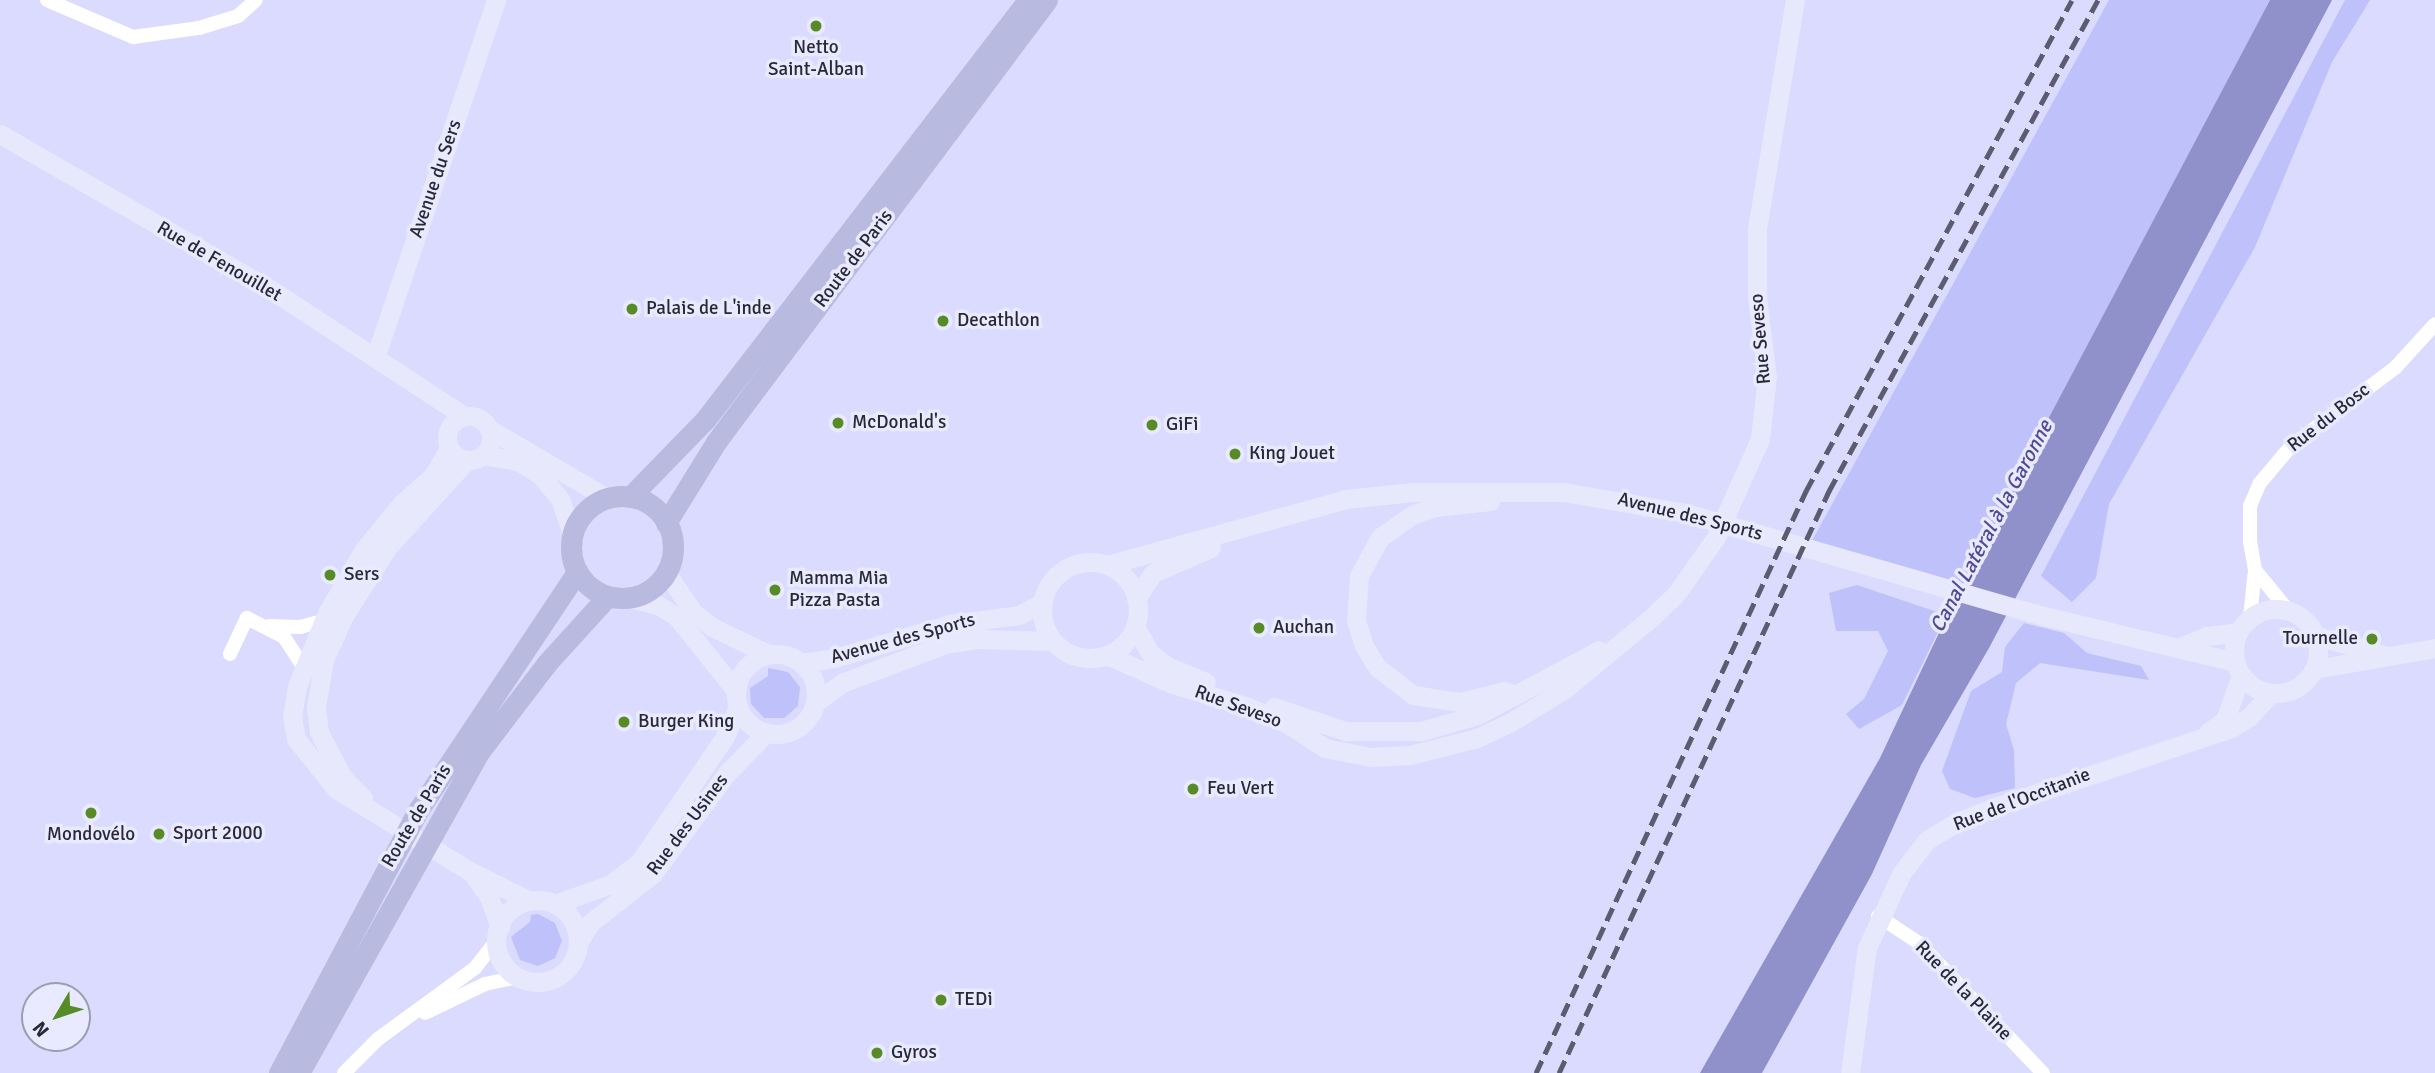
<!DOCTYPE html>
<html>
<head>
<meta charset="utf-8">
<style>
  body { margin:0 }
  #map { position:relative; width:2435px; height:1073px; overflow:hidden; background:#dadbfe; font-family:Signika,sans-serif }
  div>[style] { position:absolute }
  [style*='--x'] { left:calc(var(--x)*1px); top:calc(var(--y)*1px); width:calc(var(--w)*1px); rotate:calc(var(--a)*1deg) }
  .green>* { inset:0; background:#bfc1fa }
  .water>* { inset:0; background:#9090ca }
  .street>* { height:14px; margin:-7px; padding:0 7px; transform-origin:7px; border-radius:7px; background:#fff }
  .secondary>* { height:19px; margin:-9.5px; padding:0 9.5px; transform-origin:9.5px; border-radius:9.5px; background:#e8e8fc }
  .secondary>.ring { margin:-9.5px; padding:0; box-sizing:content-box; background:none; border:19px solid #e8e8fc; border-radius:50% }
  .primary>* { height:21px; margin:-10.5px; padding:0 10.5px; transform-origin:10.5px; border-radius:10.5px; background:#b9badf }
  .primary>.ring { margin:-10.5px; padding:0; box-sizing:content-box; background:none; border:21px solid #b9badf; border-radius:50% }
  .rail>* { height:5px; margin-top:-2.5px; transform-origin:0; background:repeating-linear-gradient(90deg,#5b5c6f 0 14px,transparent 0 21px) }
  .dots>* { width:19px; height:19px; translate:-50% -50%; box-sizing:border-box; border:4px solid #e9eaff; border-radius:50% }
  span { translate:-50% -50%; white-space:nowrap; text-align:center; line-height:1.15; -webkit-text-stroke:7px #e9eaff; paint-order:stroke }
  .poi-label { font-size:19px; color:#292936 }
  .left { translate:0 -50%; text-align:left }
  .right { translate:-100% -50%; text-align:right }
  .street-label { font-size:19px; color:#292936 }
  .water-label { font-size:21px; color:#504b94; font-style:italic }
  .north { position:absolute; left:21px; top:982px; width:70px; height:70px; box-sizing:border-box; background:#e9eaff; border:2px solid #9c9daf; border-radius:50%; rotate:231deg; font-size:19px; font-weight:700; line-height:28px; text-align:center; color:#292936 }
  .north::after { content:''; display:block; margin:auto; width:24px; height:32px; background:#568b25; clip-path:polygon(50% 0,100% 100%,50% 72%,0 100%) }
</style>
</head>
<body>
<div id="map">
  <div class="green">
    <i style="clip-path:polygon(2109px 0,2270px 0,1960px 591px,1808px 548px)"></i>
    <i style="clip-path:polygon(2345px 0,2370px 0,2332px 62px,2255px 247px,2109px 504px,2096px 578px,2072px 602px,2041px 576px)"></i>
    <i style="clip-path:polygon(1857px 585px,1940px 613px,1938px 632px,1902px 705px,1859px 729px,1846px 714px,1864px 699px,1888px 651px,1878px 631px,1836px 631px,1829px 593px)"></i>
    <i style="clip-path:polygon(2024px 623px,2064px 633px,2087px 653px,2141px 666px,2149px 680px,2040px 663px,2016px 683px,2006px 724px,2014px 750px,2015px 788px,1975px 798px,1950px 789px,1942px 771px,1971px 691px,2002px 672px,2005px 647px)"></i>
    <i style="clip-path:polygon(768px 668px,788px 672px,800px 687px,798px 706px,784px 718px,764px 718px,751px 704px,750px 688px,768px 676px)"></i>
    <i style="clip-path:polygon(538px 914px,555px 923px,562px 941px,555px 958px,538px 966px,520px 960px,511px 937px,530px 922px,531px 915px)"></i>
  </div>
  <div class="water">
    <i style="clip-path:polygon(2270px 0,2332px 0,1989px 648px,1921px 765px,1872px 874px,1762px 1073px,1700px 1073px,1880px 758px,1971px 565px)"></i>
  </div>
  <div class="street">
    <i style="--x:47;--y:0;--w:94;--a:23.3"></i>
    <i style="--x:133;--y:37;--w:67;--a:-7.8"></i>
    <i style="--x:199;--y:28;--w:41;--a:-17.1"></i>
    <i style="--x:238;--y:16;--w:24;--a:-42"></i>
    <i style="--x:2255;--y:570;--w:50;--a:50.6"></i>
    <i style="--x:2250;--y:617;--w:47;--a:-83.9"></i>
    <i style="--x:2255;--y:570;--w:28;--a:-100"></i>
    <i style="--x:2250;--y:542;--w:36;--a:-90"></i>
    <i style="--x:2250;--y:506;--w:25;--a:-67"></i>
    <i style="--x:2260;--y:483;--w:48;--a:-50"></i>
    <i style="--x:2291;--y:446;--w:130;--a:-36.9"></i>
    <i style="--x:2395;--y:368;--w:59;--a:-47.7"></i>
    <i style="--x:269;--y:626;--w:31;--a:2"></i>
    <i style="--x:300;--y:627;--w:24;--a:-15"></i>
    <i style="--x:230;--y:654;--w:40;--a:-65"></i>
    <i style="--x:247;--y:618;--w:42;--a:27.2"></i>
    <i style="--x:284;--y:637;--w:35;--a:57"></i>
    <i style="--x:1878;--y:916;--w:49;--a:33.4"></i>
    <i style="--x:1919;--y:943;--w:180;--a:46.4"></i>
    <i style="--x:425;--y:1013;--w:67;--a:-25.8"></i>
    <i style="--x:485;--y:984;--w:33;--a:-12"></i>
    <i style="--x:344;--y:1073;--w:48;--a:-45"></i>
    <i style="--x:378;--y:1039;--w:120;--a:-36.2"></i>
    <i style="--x:475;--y:968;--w:36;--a:-52"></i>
  </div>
  <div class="secondary">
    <i style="--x:0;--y:134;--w:311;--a:29.9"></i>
    <i style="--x:270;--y:289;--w:232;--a:33.2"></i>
    <i style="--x:375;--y:358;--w:378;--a:-71.3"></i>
    <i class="ring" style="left:447px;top:416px;width:25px;height:25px"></i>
    <i style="--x:489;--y:429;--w:137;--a:30.3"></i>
    <i style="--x:449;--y:448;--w:32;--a:120"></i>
    <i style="--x:433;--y:476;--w:41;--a:138.9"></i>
    <i style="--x:402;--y:503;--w:62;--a:129.1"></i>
    <i style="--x:363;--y:551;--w:72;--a:120.1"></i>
    <i style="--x:327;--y:613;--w:79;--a:112.3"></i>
    <i style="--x:297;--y:686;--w:30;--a:99"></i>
    <i style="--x:292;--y:716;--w:23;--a:80"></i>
    <i style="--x:296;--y:739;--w:64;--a:51.3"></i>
    <i style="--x:336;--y:789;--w:157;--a:31.5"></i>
    <i style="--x:470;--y:871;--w:67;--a:26.6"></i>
    <i style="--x:483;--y:455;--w:36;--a:10"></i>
    <i style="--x:518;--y:461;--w:26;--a:32"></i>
    <i style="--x:540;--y:475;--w:31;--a:50"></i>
    <i style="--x:560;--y:499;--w:36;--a:71"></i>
    <i style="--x:1490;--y:501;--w:55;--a:173.8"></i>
    <i style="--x:1435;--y:507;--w:24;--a:161"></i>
    <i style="--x:1412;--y:515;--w:39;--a:145"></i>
    <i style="--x:1380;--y:537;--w:44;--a:118.3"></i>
    <i style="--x:1359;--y:576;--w:45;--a:93.8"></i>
    <i style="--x:1356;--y:621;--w:26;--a:72"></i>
    <i style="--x:1364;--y:646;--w:26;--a:58"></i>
    <i style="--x:1378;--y:668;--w:44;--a:37.6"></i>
    <i style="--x:1413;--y:695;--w:48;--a:8.5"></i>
    <i style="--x:1460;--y:702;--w:45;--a:-14"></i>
    <i style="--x:1504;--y:691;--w:9;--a:21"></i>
    <i class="ring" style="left:1042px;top:562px;width:77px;height:77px"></i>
    <i style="--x:1107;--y:565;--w:248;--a:-15.4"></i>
    <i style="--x:1346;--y:499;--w:67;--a:-6"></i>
    <i style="--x:1413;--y:492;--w:151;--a:0"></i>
    <i style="--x:1564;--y:492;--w:124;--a:9.8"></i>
    <i style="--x:1686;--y:513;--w:373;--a:16.1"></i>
    <i style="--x:2044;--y:616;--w:196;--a:13.5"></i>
    <i style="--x:666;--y:572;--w:48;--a:56"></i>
    <i style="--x:693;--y:612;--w:24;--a:38"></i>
    <i style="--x:712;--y:627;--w:62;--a:25.7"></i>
    <i style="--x:630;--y:598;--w:29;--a:14"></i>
    <i style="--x:658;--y:605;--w:22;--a:32"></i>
    <i style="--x:677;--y:617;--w:95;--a:51.4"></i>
    <i style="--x:1136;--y:599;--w:31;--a:-57"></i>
    <i style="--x:1153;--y:573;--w:63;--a:-23.3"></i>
    <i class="ring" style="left:2234px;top:609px;width:65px;height:65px"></i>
    <i style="--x:1135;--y:626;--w:31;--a:61"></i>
    <i style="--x:1150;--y:653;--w:21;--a:37"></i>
    <i style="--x:1167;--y:666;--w:42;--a:22.3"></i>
    <i style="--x:2317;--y:636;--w:70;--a:15.8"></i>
    <i style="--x:2183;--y:646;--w:26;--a:-23"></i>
    <i style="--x:2207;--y:636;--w:31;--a:-7"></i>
    <i class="ring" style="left:736px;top:654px;width:61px;height:61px"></i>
    <i style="--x:1107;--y:655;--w:71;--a:24"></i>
    <i style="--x:1172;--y:684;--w:77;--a:16.6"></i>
    <i style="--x:1246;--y:706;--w:46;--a:23.2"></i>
    <i style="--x:1288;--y:724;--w:44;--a:33"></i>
    <i style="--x:1325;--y:748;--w:47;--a:11.1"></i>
    <i style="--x:1371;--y:757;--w:39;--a:-3"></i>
    <i style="--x:1410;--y:755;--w:69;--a:-14.2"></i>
    <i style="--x:1477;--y:738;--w:38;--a:-25"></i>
    <i style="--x:1511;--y:722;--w:63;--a:-31.4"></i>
    <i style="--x:1565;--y:689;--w:113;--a:-39.6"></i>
    <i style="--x:1652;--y:617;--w:33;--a:-44"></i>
    <i style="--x:1676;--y:594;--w:70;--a:-54.9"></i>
    <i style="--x:1716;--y:537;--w:107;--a:-65.8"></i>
    <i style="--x:1760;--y:439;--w:62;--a:-83.6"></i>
    <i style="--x:1767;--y:377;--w:81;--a:-97.1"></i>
    <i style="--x:1757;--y:297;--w:68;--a:-90"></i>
    <i style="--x:1757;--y:229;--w:232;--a:-80.6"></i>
    <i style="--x:802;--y:663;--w:33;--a:-9"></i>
    <i style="--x:835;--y:658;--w:120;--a:-16.5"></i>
    <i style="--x:950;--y:624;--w:70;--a:-7.4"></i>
    <i style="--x:1019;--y:615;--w:27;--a:-28"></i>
    <i style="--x:2315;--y:669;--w:122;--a:-9.9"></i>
    <i style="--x:816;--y:702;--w:34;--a:-36"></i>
    <i style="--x:844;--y:682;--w:108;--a:-20.6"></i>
    <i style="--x:945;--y:644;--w:32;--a:-9"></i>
    <i style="--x:977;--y:639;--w:76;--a:1.5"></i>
    <i style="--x:1274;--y:707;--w:75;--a:18.7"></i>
    <i style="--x:1345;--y:731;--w:76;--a:0"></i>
    <i style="--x:1421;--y:731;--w:59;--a:-15.7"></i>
    <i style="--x:1478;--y:715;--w:137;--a:-28.2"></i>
    <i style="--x:2208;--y:732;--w:21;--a:-35"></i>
    <i style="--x:2225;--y:720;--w:48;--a:-70.4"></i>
    <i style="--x:363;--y:798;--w:30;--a:-134"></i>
    <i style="--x:342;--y:776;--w:50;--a:-117.6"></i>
    <i style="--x:319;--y:732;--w:25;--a:-97"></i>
    <i style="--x:316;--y:707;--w:48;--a:-80.3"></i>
    <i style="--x:324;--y:660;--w:48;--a:-65.6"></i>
    <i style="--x:344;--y:616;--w:80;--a:-57.7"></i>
    <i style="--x:387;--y:548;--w:119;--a:-47.7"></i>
    <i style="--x:475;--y:877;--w:24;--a:55"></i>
    <i style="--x:489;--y:897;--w:32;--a:70"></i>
    <i class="ring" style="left:496px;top:900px;width:63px;height:63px"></i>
    <i style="--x:555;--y:904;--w:59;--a:-19.7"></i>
    <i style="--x:611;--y:884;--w:37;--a:-38"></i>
    <i style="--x:640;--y:861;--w:150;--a:-55.6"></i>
    <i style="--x:725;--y:737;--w:33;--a:-67"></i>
    <i style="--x:578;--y:943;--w:23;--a:-59"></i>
    <i style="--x:590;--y:923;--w:80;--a:-37.9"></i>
    <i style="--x:653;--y:874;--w:125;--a:-53.8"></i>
    <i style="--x:727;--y:773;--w:56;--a:-45.7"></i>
    <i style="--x:1850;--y:1073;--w:126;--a:-82.3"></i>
    <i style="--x:1867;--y:948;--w:81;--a:-65.3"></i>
    <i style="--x:1901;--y:874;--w:43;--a:-52.6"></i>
    <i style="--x:1927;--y:840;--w:37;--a:-31"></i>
    <i style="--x:1959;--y:821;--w:42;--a:-21"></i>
    <i style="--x:1998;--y:806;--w:246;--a:-18.5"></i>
    <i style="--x:2231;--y:728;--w:21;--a:-31"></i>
    <i style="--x:2249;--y:717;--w:33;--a:-47"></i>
  </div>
  <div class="primary">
    <i class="ring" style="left:571px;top:496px;width:81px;height:81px"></i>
    <i style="--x:630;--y:497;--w:107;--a:-45.8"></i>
    <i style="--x:705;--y:420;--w:530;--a:-52.44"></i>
    <i style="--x:666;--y:523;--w:95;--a:-58.3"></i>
    <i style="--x:716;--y:442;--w:552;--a:-53.17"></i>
    <i style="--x:279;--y:1073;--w:299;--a:-62.1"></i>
    <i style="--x:419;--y:809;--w:285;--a:-56.3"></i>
    <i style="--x:299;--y:1073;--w:368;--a:-60.7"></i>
    <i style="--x:479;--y:752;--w:112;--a:-52.6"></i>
    <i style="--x:547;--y:663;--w:89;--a:-47.7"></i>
  </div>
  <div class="rail">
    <i style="--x:1536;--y:1073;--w:642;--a:-65.11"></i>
    <i style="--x:1806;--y:491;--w:558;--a:-61.55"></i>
    <i style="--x:1559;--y:1073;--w:642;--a:-65.11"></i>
    <i style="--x:1829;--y:491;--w:560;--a:-61.28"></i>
  </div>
  <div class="dots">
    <i style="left:816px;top:26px;background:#568b25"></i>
    <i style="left:632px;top:309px;background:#568b25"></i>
    <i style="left:943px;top:321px;background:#568b25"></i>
    <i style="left:838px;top:423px;background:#568b25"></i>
    <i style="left:1152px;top:425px;background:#568b25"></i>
    <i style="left:1235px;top:454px;background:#568b25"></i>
    <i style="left:330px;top:575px;background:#568b25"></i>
    <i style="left:775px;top:590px;background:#568b25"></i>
    <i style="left:1259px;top:628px;background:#568b25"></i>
    <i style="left:2372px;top:639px;background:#568b25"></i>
    <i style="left:624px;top:722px;background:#568b25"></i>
    <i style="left:1193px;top:789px;background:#568b25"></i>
    <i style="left:91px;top:813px;background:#568b25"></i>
    <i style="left:159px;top:834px;background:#568b25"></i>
    <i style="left:941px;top:1000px;background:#568b25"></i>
    <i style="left:877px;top:1053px;background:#568b25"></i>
  </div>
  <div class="poi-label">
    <span style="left:816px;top:59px">Netto<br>Saint-Alban</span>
    <span class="left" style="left:646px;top:309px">Palais de L'inde</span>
    <span class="left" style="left:957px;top:321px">Decathlon</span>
    <span class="left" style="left:852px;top:423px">McDonald's</span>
    <span class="left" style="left:1166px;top:425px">GiFi</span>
    <span class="left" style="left:1249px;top:454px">King Jouet</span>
    <span class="left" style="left:344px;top:575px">Sers</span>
    <span class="left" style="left:789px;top:590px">Mamma Mia<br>Pizza Pasta</span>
    <span class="left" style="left:1273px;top:628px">Auchan</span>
    <span class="right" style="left:2358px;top:639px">Tournelle</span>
    <span class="left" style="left:638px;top:722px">Burger King</span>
    <span class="left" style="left:1207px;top:789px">Feu Vert</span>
    <span class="left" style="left:173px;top:834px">Sport 2000</span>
    <span style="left:91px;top:835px">Mondovélo</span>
    <span class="left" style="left:955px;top:1000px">TEDi</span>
    <span class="left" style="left:891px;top:1053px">Gyros</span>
  </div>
  <div class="street-label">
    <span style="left:436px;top:179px;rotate:-71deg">Avenue du Sers</span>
    <span style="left:854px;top:259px;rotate:-53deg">Route de Paris</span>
    <span style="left:219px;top:262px;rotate:30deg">Rue de Fenouillet</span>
    <span style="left:1761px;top:339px;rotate:-95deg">Rue Seveso</span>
    <span style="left:2329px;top:418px;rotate:-38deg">Rue du Bosc</span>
    <span style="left:1690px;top:517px;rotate:14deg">Avenue des Sports</span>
    <span style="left:903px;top:639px;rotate:-15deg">Avenue des Sports</span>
    <span style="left:1238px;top:707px;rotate:20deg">Rue Seveso</span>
    <span style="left:2022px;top:800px;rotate:-21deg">Rue de l'Occitanie</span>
    <span style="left:417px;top:816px;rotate:-59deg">Route de Paris</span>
    <span style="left:688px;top:825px;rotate:-53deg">Rue des Usines</span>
    <span style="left:1963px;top:991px;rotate:46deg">Rue de la Plaine</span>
  </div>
  <div class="water-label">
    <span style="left:1991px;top:526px;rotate:-62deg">Canal Latéral à la Garonne</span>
  </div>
  <div class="north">N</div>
</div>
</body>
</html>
